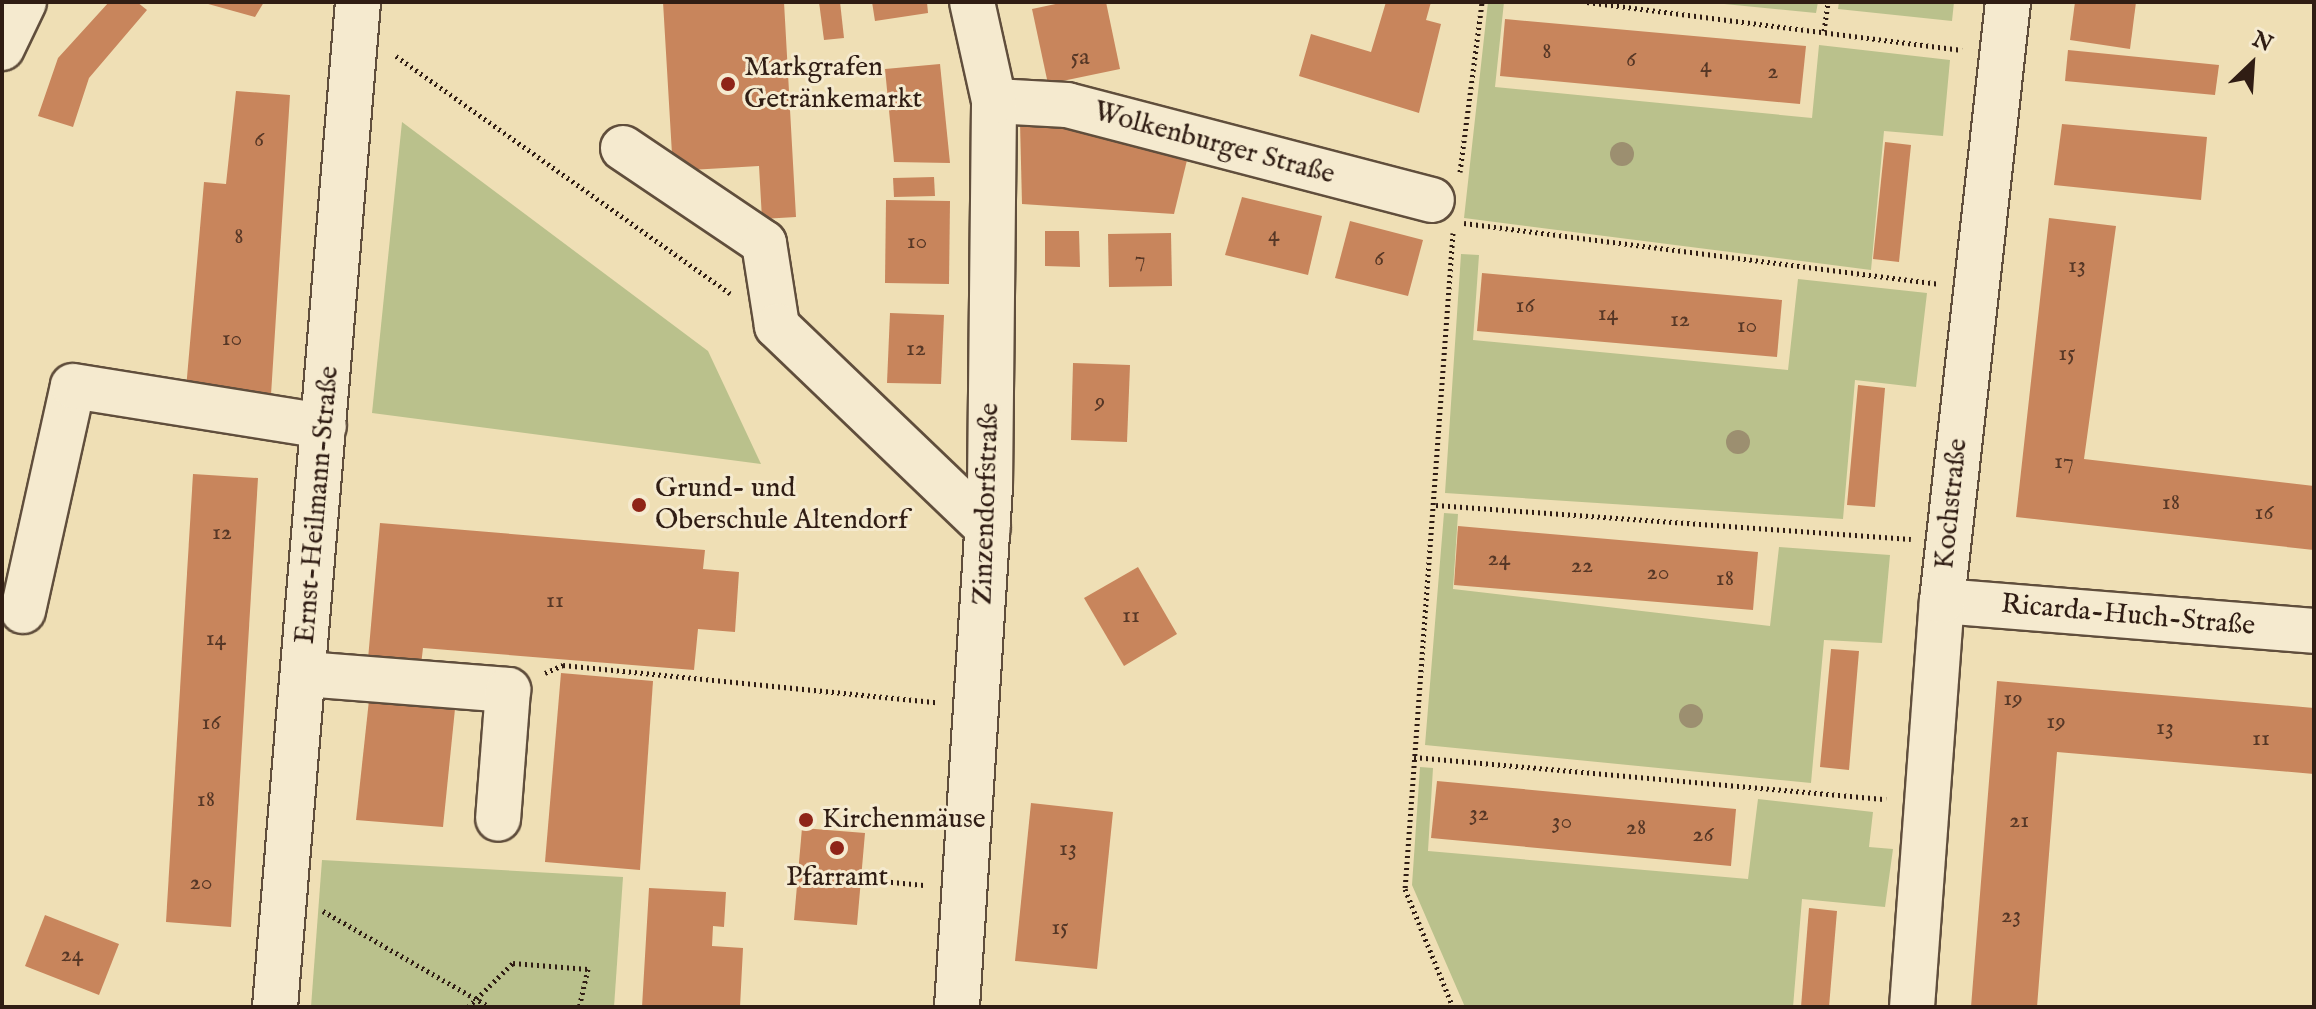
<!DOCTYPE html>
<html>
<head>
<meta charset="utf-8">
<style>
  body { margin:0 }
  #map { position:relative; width:2316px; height:1009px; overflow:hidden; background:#efdfb5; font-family:"IM FELL English",serif }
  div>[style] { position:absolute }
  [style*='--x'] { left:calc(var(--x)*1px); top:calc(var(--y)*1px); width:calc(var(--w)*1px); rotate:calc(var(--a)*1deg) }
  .green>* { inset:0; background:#bac18c }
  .building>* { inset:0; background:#c8855c }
  .path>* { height:5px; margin-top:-2.5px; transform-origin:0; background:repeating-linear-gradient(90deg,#301d14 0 2px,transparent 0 6px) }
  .roads { filter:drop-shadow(2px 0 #604e3c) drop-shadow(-2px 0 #604e3c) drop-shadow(0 2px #604e3c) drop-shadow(0 -2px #604e3c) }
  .minor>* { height:44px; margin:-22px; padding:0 22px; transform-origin:22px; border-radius:22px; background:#f5eacf }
  .trees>* { width:24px; height:24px; margin:-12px; border-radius:50%; background:#9c8f70 }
  .dots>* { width:22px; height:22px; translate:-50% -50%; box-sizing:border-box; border:4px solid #f5eacf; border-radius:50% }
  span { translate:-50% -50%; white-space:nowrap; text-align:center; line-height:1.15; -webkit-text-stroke:6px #f5eacf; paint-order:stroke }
  .number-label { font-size:24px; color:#563726 }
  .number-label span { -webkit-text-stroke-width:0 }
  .poi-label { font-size:28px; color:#301d14 }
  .left { translate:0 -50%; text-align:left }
  .street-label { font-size:28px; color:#301d14 }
  .frame { position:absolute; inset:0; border:4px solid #301d14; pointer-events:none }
  .north { position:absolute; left:2212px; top:24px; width:80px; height:80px; -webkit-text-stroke:6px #f5eacf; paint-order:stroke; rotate:25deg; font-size:22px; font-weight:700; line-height:32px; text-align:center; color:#301d14 }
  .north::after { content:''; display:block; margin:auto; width:28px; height:36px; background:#301d14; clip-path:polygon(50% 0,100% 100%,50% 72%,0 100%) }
</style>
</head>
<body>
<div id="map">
  <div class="green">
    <i style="clip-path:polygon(1488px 2px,1504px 2px,1495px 87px,1812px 118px,1819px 45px,1950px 60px,1943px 136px,1884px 131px,1871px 270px,1464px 218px)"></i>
    <i style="clip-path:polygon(1704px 2px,1818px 2px,1816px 13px)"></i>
    <i style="clip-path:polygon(1839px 2px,1954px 2px,1952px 21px,1838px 9px)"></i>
    <i style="clip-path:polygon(402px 122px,708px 351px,761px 464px,372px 413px)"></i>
    <i style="clip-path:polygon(1461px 254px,1479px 255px,1473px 340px,1788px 370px,1798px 279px,1927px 293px,1916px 387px,1855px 380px,1843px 519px,1445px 493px)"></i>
    <i style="clip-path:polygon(1444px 513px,1458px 514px,1453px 589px,1770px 626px,1779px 547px,1890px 555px,1882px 643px,1824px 640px,1811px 783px,1425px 745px)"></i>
    <i style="clip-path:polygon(1420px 767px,1433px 768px,1428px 851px,1748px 879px,1758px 799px,1873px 812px,1869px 847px,1893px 849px,1885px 907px,1802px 899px,1793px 1007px,1465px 1007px,1412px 885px)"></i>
    <i style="clip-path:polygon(322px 860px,623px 877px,614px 1007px,311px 1007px)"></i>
  </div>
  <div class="building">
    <i style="clip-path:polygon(109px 2px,137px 2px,147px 10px,89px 78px,73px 127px,38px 116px,58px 58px)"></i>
    <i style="clip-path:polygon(201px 2px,264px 2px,255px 17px)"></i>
    <i style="clip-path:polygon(663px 2px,784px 2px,796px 217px,762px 219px,759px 166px,673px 171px)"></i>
    <i style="clip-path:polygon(819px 2px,840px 2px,844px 38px,824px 40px)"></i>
    <i style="clip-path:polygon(872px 2px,927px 2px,928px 13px,875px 21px)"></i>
    <i style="clip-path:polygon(1065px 2px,1106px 2px,1120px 69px,1048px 84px,1032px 9px)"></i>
    <i style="clip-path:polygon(1386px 2px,1431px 2px,1426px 20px,1441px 24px,1419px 113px,1299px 76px,1311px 34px,1371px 52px)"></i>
    <i style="clip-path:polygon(2075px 2px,2136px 2px,2130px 49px,2070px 40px)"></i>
    <i style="clip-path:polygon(1505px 19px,1806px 46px,1800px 104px,1500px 76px)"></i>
    <i style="clip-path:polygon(2068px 50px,2219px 65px,2215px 95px,2065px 81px)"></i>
    <i style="clip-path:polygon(940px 64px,950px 163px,894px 162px,885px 69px)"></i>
    <i style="clip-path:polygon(236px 91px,290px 95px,271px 395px,186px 389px,204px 182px,226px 184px)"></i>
    <i style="clip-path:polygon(1052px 120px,1188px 156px,1174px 214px,1022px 204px,1020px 122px)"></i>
    <i style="clip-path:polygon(2062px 124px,2207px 137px,2201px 200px,2054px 185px)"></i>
    <i style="clip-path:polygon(1885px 142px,1911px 145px,1899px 262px,1873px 259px)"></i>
    <i style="clip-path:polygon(934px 177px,935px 196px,894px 197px,893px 178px)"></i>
    <i style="clip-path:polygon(1242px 197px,1322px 216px,1308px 275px,1225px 255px)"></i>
    <i style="clip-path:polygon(886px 200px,950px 201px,949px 284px,885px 283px)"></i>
    <i style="clip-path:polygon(2049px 218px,2116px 226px,2084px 459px,2314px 486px,2314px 550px,2016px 517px)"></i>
    <i style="clip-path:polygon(1350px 221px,1423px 240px,1408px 296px,1335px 278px)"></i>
    <i style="clip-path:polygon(1045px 231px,1079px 231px,1080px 267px,1045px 266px)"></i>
    <i style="clip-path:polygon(1171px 233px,1172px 286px,1109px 287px,1108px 234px)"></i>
    <i style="clip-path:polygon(1482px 273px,1782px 300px,1777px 357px,1477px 331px)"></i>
    <i style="clip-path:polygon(890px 313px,944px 315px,941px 384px,887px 383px)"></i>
    <i style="clip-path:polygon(1073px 363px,1130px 365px,1127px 442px,1071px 440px)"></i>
    <i style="clip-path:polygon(1858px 385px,1885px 388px,1875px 507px,1847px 505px)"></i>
    <i style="clip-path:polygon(193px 474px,258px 478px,231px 927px,166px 922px)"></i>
    <i style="clip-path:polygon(380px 523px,705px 550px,703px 569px,739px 572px,735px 632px,698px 629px,694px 670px,423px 648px,421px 665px,368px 659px)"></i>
    <i style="clip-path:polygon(1458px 526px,1758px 552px,1753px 610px,1454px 585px)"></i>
    <i style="clip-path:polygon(1138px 567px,1177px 634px,1124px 666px,1084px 598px)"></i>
    <i style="clip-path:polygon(1831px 649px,1859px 651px,1849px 770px,1820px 767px)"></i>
    <i style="clip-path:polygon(561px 673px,653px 681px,640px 870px,545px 862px)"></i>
    <i style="clip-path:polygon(1997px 681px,2314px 708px,2314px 774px,2057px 752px,2037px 1007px,1971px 1007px)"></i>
    <i style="clip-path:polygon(370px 691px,456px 699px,443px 827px,356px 820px)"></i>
    <i style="clip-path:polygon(1437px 781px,1736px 809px,1731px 866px,1431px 838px)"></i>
    <i style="clip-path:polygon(1031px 803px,1113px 812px,1097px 969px,1015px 961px)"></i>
    <i style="clip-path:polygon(802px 828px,865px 833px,857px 925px,794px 920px)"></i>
    <i style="clip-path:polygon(649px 888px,726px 892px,724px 927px,713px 926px,712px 946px,743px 948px,740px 1007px,642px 1007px)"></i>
    <i style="clip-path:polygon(1809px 908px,1837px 911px,1829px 1007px,1801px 1007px)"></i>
    <i style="clip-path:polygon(45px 915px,119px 944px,99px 995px,25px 966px)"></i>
  </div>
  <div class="path">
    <i style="--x:1587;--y:2;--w:378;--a:7.3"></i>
    <i style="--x:1824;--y:31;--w:29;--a:-82"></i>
    <i style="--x:396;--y:56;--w:410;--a:35.4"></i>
    <i style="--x:1460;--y:172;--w:171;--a:-82.6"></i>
    <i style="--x:1464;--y:223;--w:478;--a:7.3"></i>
    <i style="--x:1453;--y:233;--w:658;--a:94.18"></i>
    <i style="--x:1405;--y:889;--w:127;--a:67.9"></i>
    <i style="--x:1436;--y:505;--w:476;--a:4.1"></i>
    <i style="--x:545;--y:673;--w:20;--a:-24"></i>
    <i style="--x:563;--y:665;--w:375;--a:5.7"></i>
    <i style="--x:1414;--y:757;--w:474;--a:5.1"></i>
    <i style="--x:861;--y:879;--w:63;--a:5.4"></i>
    <i style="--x:323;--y:911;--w:193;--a:29.9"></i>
    <i style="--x:468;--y:1007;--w:63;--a:-44.4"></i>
    <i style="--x:513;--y:963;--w:75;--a:4.6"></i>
    <i style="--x:588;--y:969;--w:39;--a:103"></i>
  </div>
  <div class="roads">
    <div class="minor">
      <i style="--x:2;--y:48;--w:51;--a:-64.4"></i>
      <i style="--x:994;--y:101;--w:73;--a:3.1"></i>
      <i style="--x:1067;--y:105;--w:377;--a:14.6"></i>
      <i style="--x:623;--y:148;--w:170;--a:34"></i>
      <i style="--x:764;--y:243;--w:84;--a:81.1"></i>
      <i style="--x:777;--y:326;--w:292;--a:43.8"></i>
      <i style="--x:1942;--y:601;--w:373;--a:4.6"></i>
      <i style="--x:23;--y:611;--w:230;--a:-77.5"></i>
      <i style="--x:73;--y:386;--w:254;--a:9.1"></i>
      <i style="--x:305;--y:674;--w:204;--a:4.5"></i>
      <i style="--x:508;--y:690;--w:129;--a:94.4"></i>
      <i style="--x:275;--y:1007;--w:1008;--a:-85.28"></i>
      <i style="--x:957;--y:1007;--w:521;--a:-86.37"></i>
      <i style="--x:990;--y:487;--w:386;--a:-89.4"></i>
      <i style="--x:994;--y:101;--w:101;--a:-102.5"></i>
      <i style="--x:1912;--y:1007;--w:407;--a:-85.8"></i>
      <i style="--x:1942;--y:601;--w:603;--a:-83.71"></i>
    </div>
  </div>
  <div class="trees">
    <i style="left:1622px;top:154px"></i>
    <i style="left:1738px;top:442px"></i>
    <i style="left:1691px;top:716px"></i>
  </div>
  <div class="dots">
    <i style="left:728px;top:84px;background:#8f2418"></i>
    <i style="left:639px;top:505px;background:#8f2418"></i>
    <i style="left:806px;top:820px;background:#8f2418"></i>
    <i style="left:837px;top:848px;background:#8f2418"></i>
  </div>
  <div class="number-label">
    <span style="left:1547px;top:52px">8</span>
    <span style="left:1080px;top:58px">5a</span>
    <span style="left:1631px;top:60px">6</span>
    <span style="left:1706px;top:66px">4</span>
    <span style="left:1773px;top:72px">2</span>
    <span style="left:259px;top:140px">6</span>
    <span style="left:1274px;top:235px">4</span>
    <span style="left:239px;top:237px">8</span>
    <span style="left:917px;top:242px">10</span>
    <span style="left:1379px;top:259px">6</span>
    <span style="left:1140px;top:260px">7</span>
    <span style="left:2077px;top:266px">13</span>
    <span style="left:1525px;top:306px">16</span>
    <span style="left:1608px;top:314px">14</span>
    <span style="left:1680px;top:320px">12</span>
    <span style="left:1747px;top:326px">10</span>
    <span style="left:232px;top:339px">10</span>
    <span style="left:916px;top:349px">12</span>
    <span style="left:2067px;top:354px">15</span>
    <span style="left:1100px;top:402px">9</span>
    <span style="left:2064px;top:462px">17</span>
    <span style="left:2171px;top:503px">18</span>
    <span style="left:2264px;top:513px">16</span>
    <span style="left:222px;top:533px">12</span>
    <span style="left:1499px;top:559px">24</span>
    <span style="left:1582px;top:566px">22</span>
    <span style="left:1658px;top:573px">20</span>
    <span style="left:1725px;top:579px">18</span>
    <span style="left:555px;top:601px">11</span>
    <span style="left:1131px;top:616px">11</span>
    <span style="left:216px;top:639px">14</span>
    <span style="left:2013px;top:699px">19</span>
    <span style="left:2056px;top:722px">19</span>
    <span style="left:211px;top:723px">16</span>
    <span style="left:2165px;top:728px">13</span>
    <span style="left:2261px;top:739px">11</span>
    <span style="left:206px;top:800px">18</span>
    <span style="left:1479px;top:814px">32</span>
    <span style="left:2019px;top:821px">21</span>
    <span style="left:1562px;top:822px">30</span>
    <span style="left:1636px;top:828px">28</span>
    <span style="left:1703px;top:835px">26</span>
    <span style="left:1068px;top:849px">13</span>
    <span style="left:201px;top:883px">20</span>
    <span style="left:2011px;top:916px">23</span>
    <span style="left:1060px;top:928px">15</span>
    <span style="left:72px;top:955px">24</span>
  </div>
  <div class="poi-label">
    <span class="left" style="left:744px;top:84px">Markgrafen<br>Getränkemarkt</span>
    <span class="left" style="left:655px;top:505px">Grund- und<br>Oberschule Altendorf</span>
    <span class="left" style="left:822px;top:820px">Kirchenmäuse</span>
    <span style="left:837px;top:878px">Pfarramt</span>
  </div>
  <div class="street-label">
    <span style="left:1214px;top:144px;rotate:15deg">Wolkenburger Straße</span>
    <span style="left:987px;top:504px;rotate:-88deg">Zinzendorfstraße</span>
    <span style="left:1952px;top:504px;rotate:-84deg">Kochstraße</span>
    <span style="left:318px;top:505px;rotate:-85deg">Ernst-Heilmann-Straße</span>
    <span style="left:2128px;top:616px;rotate:5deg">Ricarda-Huch-Straße</span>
  </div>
  <div class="frame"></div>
  <div class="north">N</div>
</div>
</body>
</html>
